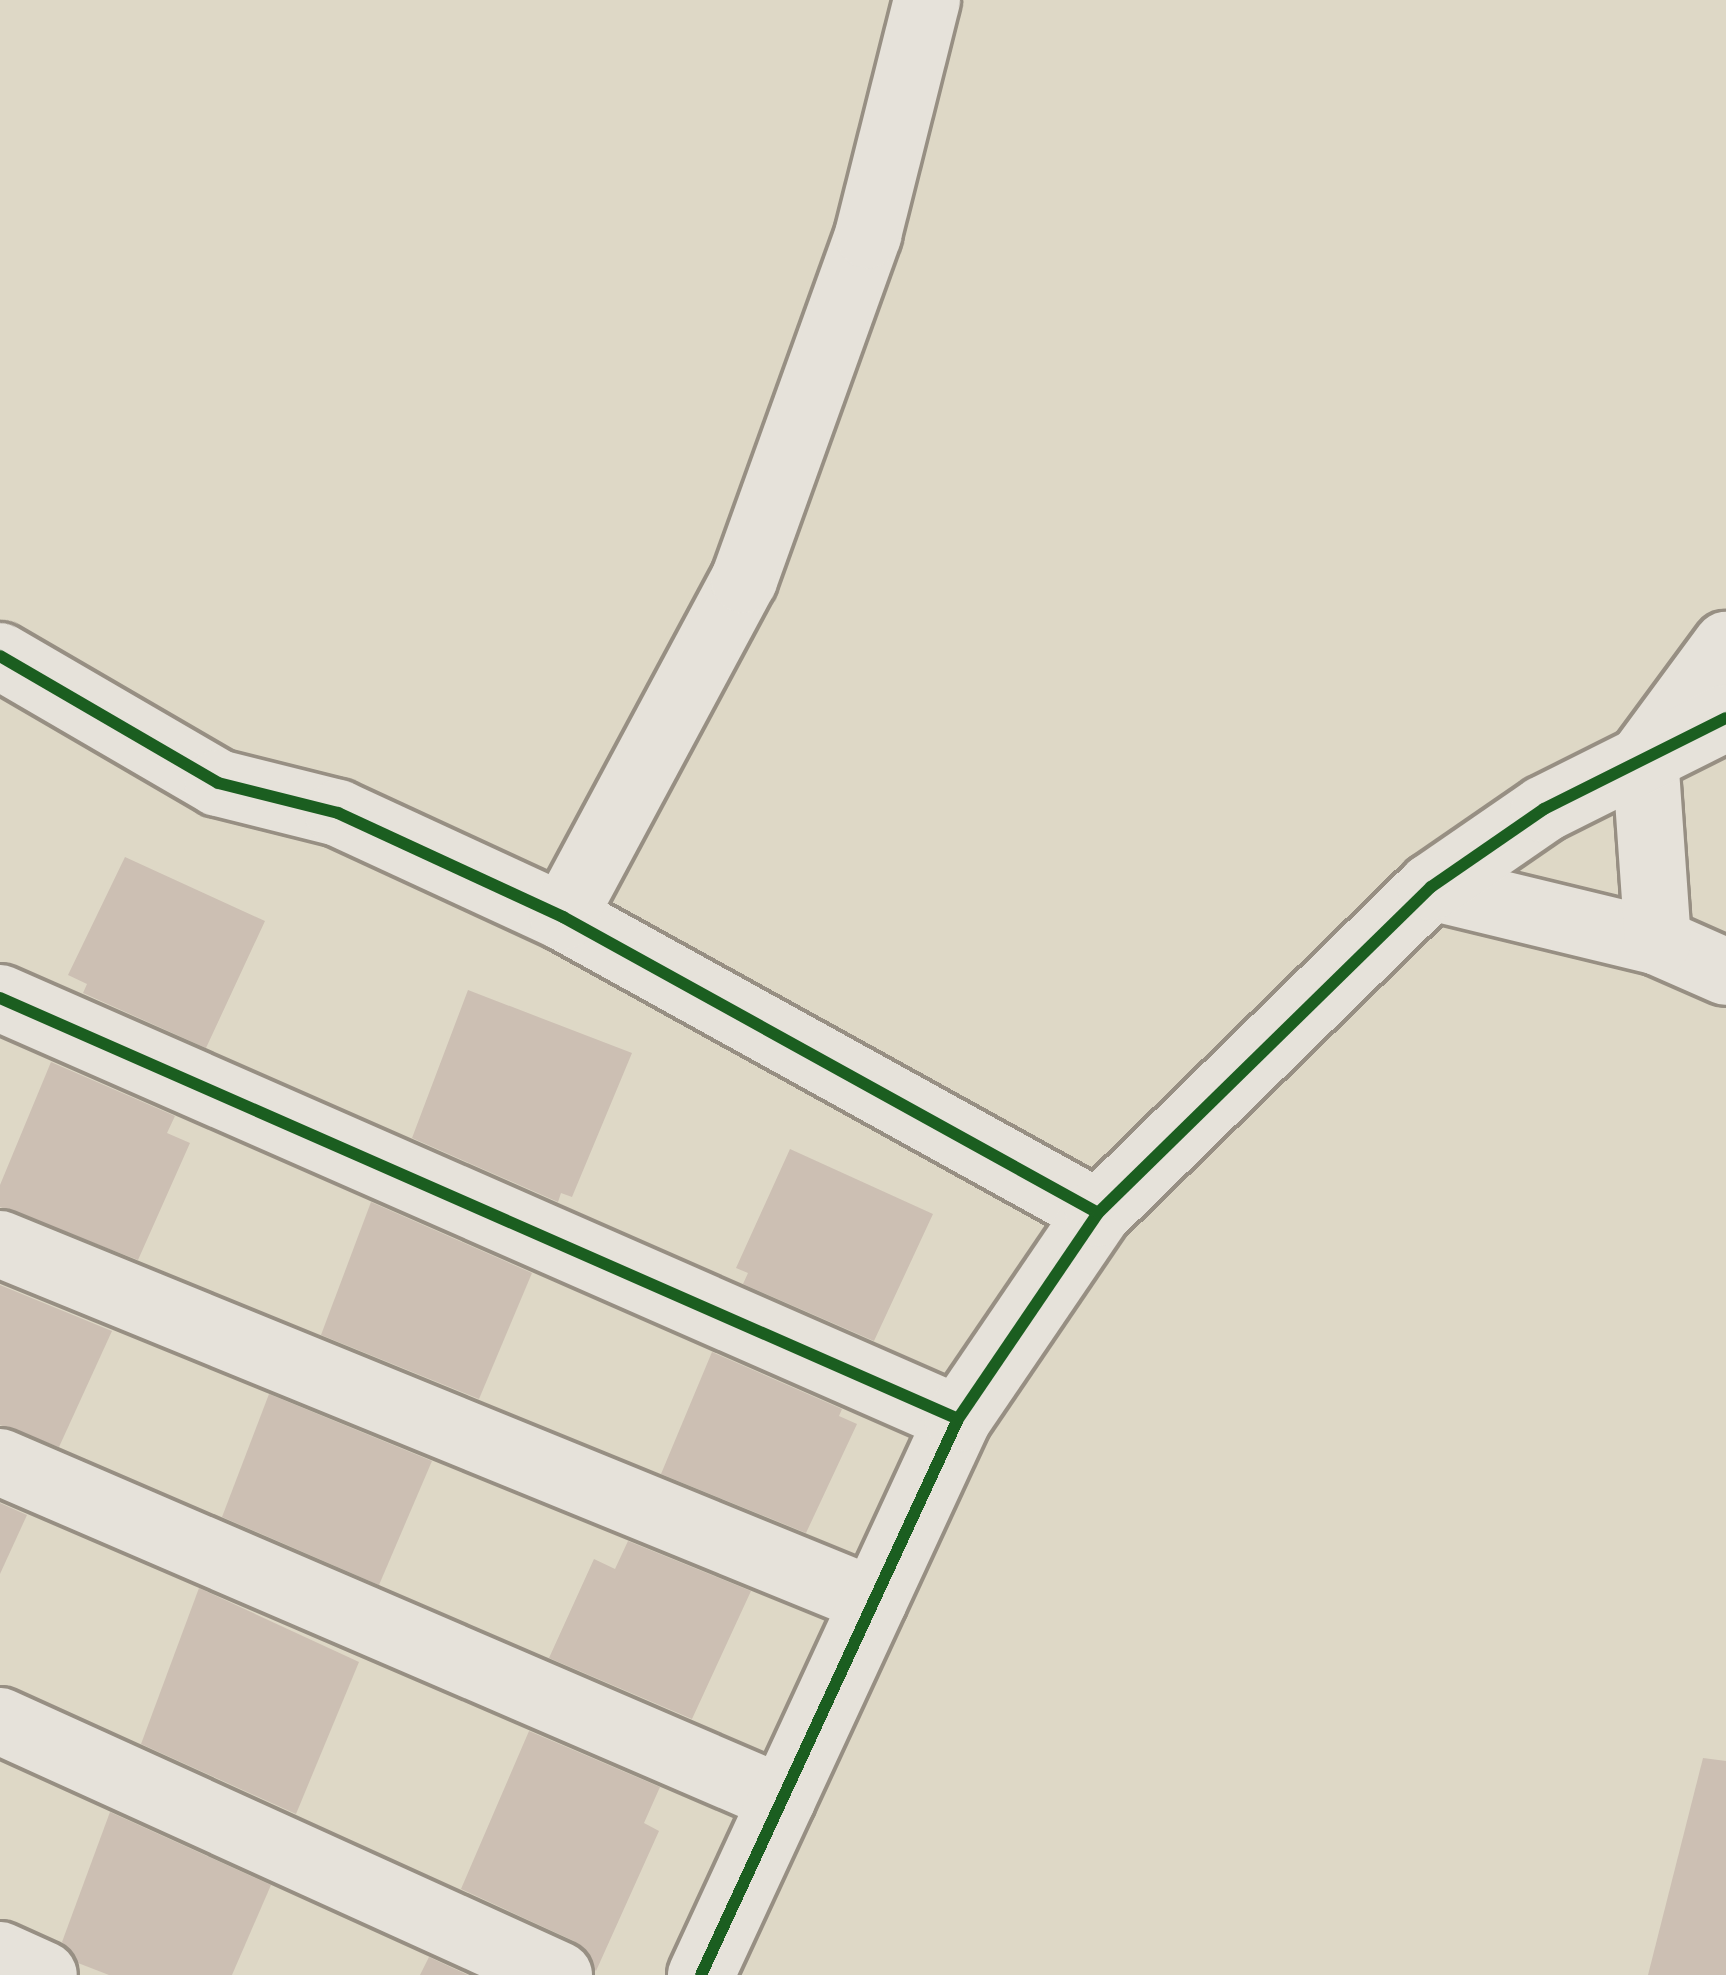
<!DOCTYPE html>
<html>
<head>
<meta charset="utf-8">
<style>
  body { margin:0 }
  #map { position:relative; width:1726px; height:1975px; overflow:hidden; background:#ded8c6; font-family:Cardo,serif }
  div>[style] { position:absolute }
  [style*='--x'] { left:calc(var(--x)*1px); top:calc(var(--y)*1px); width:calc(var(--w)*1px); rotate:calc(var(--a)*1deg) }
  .building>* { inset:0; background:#ccbfb3 }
  .roads { filter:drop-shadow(3px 0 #978f83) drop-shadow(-3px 0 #978f83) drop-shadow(0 3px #978f83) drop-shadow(0 -3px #978f83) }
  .street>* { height:66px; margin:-33px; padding:0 33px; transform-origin:33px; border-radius:33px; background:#e6e2da }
  .cycleway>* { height:12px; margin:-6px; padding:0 6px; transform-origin:6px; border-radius:6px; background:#1b5e20 }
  span { translate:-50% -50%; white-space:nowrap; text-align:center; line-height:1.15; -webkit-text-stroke:12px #f1e8d3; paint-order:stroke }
</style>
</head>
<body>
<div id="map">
  <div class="building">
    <i style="clip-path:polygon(125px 857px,265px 921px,206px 1048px,83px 993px,87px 984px,68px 975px)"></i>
    <i style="clip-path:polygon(468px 990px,632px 1053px,572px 1197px,561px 1193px,558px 1202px,412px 1138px)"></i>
    <i style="clip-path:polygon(51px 1062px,175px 1116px,167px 1133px,190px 1143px,138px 1260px,0 1207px,0 1185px)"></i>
    <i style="clip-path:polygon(790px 1149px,933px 1214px,874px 1341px,743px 1284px,748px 1273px,736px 1268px)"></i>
    <i style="clip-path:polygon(371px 1202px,532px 1273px,479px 1399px,321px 1335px)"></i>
    <i style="clip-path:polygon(0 1285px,112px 1331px,59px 1447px,0 1425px)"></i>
    <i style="clip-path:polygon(712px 1352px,842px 1409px,839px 1416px,857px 1424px,806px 1533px,661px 1474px)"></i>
    <i style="clip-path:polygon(269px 1394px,432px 1461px,379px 1585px,222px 1517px)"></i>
    <i style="clip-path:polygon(0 1503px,27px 1515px,0 1574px)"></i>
    <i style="clip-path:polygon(628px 1541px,751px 1591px,692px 1719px,549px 1658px,594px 1559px,615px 1569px)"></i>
    <i style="clip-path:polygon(199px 1588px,359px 1662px,296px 1814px,141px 1744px)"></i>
    <i style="clip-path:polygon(529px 1731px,660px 1787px,644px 1823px,659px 1831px,596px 1971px,574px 1941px,461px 1889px)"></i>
    <i style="clip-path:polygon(1703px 1758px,1726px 1761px,1726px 1975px,1648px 1975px)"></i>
    <i style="clip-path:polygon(110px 1812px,271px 1885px,232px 1975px,109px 1975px,78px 1963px,62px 1942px)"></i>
    <i style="clip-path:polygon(429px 1957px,468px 1975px,420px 1975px)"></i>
  </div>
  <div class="roads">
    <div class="street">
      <i style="--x:0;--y:656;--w:252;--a:30.2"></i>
      <i style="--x:218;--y:783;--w:124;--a:14"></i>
      <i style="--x:338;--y:813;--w:248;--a:24.8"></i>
      <i style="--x:563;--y:917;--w:611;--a:28.95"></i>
      <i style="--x:1431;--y:887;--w:234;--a:13.6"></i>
      <i style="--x:1658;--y:942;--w:74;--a:23.8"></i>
      <i style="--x:563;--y:917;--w:383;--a:-61.8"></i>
      <i style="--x:744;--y:580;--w:367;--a:-70.2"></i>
      <i style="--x:868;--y:235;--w:242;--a:-75.9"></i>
      <i style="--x:1658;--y:942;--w:187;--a:-94"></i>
      <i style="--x:1645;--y:755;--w:137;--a:-53.6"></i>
      <i style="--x:0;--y:998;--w:1046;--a:23.72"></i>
      <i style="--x:0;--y:1244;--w:944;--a:22.22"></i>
      <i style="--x:0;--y:1462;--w:852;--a:23.31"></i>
      <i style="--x:0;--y:1721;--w:614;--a:24.44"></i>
      <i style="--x:0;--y:1955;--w:48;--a:24.4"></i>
      <i style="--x:701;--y:1975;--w:613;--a:-65.19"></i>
      <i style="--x:958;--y:1419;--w:249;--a:-55.8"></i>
      <i style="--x:1098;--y:1213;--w:466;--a:-44.4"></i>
      <i style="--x:1431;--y:887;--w:137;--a:-34.6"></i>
      <i style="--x:1544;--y:809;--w:203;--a:-26.6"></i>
    </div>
  </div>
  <div class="cycleway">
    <i style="--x:0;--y:656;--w:252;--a:30.2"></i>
    <i style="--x:218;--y:783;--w:124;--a:14"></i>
    <i style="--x:338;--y:813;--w:248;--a:24.8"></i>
    <i style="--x:563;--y:917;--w:611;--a:28.95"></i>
    <i style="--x:0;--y:998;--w:1046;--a:23.72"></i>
    <i style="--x:701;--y:1975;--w:613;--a:-65.19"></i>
    <i style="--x:958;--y:1419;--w:249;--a:-55.8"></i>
    <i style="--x:1098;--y:1213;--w:466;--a:-44.4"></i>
    <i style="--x:1431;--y:887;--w:137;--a:-34.6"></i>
    <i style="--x:1544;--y:809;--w:203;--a:-26.6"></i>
  </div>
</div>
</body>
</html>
